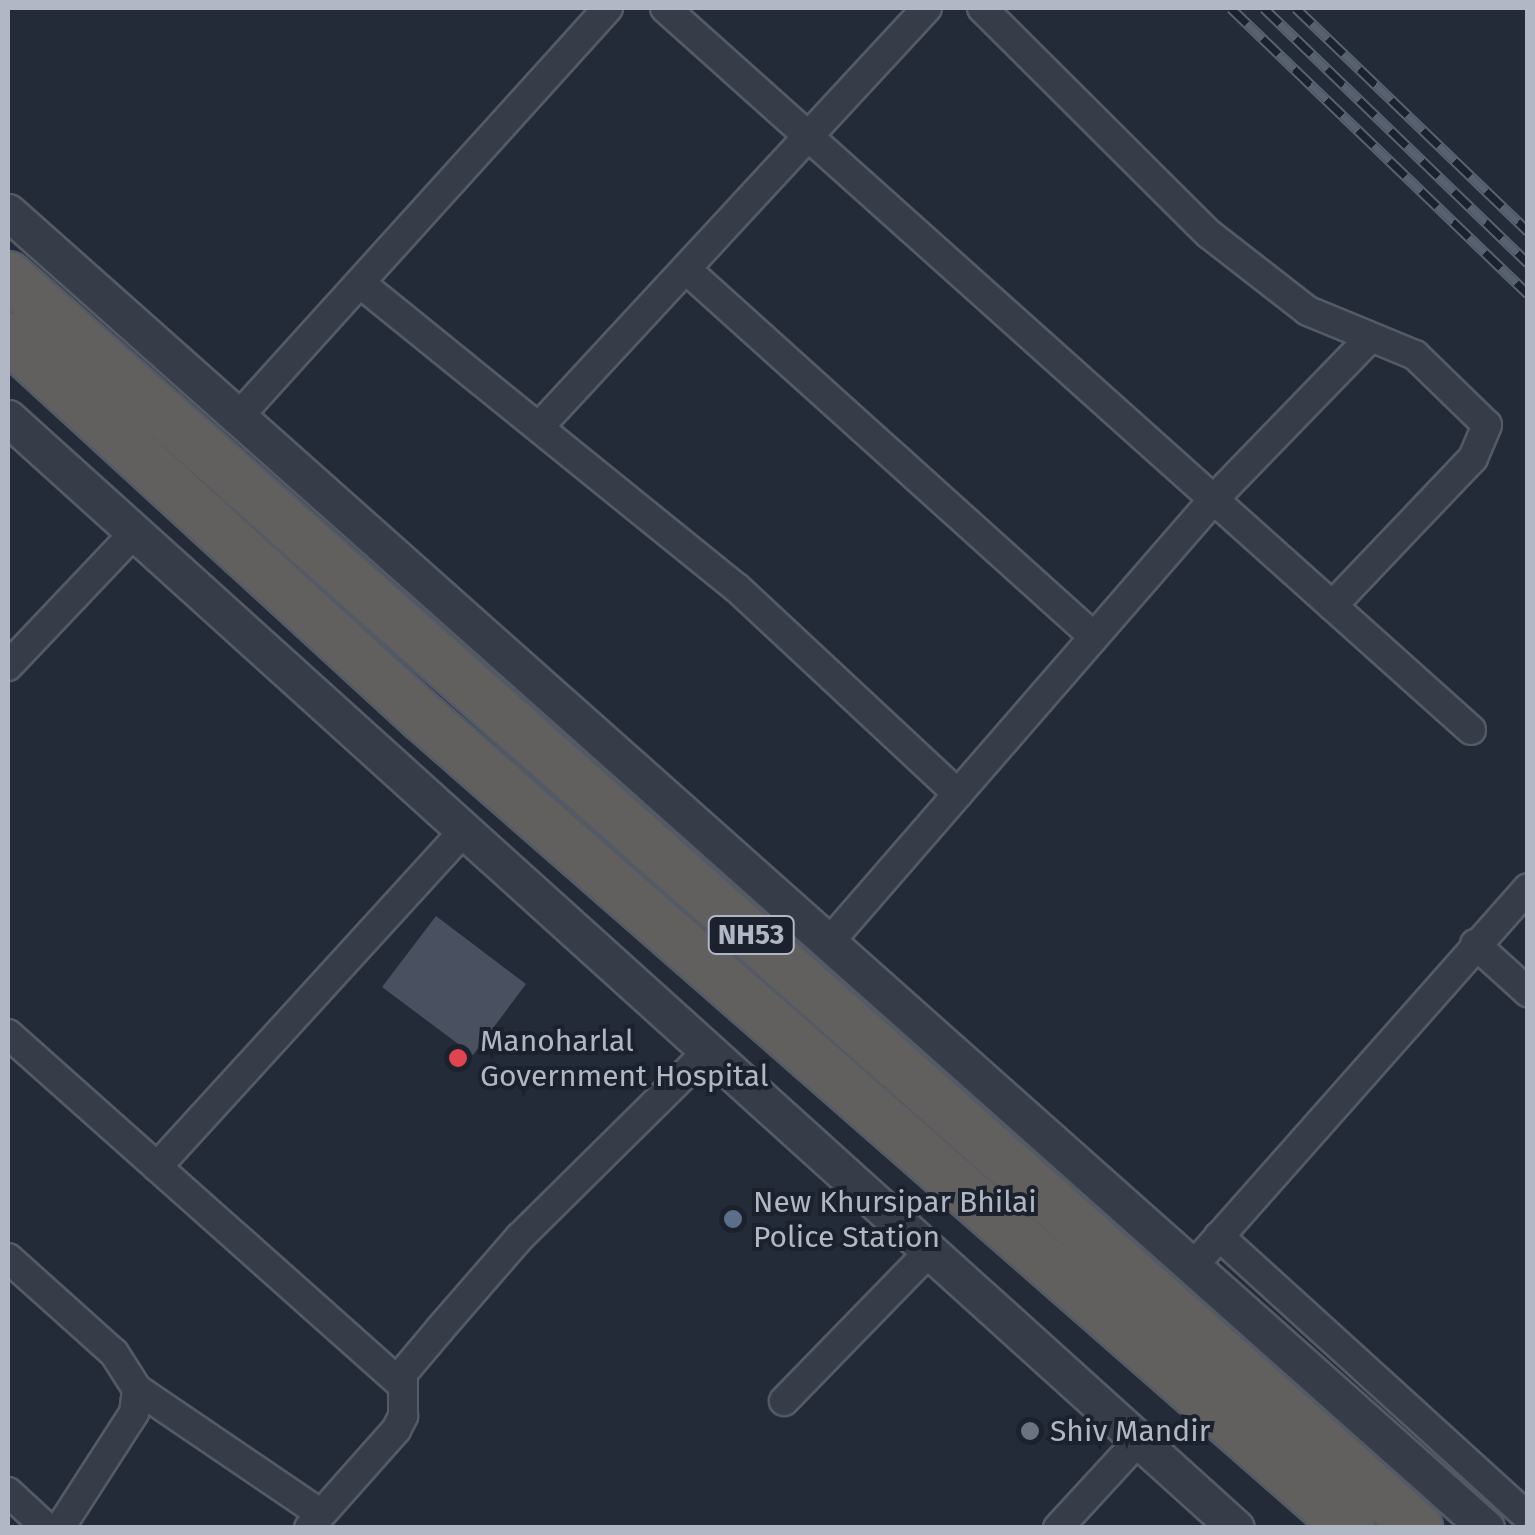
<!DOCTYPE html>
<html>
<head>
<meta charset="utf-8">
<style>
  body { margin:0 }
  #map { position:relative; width:1535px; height:1535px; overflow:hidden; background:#232b38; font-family:"Fira Sans",sans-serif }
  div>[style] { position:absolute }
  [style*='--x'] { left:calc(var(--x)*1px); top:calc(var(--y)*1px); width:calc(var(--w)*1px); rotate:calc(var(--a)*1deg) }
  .building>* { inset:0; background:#495161 }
  .roads { filter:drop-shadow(2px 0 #545a66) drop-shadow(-2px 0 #545a66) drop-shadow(0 2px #545a66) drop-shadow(0 -2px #545a66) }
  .minor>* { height:28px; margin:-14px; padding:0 14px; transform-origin:14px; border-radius:14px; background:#363d48 }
  .tertiary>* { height:35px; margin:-17.5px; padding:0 17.5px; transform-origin:17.5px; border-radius:17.5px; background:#363d48 }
  .trunk>* { height:48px; margin:-24px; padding:0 24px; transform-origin:24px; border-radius:24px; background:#61605e }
  .rail>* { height:11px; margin-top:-5.5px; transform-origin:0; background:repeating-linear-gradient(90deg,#1b222d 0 22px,#58616f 0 44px); box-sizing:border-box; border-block:2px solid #58616f }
  .dots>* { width:28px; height:28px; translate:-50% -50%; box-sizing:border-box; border:5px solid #1b222d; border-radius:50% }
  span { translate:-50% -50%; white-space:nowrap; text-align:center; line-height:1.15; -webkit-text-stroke:8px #1b222d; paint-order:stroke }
  .shield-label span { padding:2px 8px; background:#1b222d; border:2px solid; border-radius:8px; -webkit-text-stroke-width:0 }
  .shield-label { font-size:28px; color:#b1b7c5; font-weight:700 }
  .poi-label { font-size:30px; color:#b1b7c5 }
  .left { translate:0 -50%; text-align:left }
  .frame { position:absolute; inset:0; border:10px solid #b1b7c5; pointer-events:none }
</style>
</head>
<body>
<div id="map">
  <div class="building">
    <i style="clip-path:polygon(436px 916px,526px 984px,473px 1055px,382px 987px)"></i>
  </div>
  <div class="roads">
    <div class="minor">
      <i style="--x:665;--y:8;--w:1082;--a:41.85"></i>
      <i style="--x:982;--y:8;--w:320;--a:44.9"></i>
      <i style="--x:1209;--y:234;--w:125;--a:37.9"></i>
      <i style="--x:1308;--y:311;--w:116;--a:22.4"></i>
      <i style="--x:1415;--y:355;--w:100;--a:44.2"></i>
      <i style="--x:1487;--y:425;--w:36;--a:113"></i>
      <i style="--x:1473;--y:458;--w:204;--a:133.6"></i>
      <i style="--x:688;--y:271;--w:545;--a:42.03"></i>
      <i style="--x:360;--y:283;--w:485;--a:39"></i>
      <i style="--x:737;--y:588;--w:302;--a:43"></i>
      <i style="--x:239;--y:416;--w:550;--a:-47.87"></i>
      <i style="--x:539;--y:427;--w:571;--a:-47.2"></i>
      <i style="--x:8;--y:666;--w:186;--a:-46.5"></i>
      <i style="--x:831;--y:940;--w:583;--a:-49.04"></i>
      <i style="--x:1213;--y:500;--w:223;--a:-45.9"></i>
      <i style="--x:1475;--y:944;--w:72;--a:42.2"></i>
      <i style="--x:8;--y:1034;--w:525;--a:41.68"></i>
      <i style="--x:157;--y:1167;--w:458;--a:-47.6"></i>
      <i style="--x:1219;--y:1236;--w:418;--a:42.3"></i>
      <i style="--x:8;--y:1258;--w:142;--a:41.9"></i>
      <i style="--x:114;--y:1353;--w:43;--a:57.4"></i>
      <i style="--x:137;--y:1389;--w:24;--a:97"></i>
      <i style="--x:134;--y:1413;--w:137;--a:122.8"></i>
      <i style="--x:1195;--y:1264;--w:502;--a:-48.47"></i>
      <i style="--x:137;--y:1389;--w:222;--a:34.2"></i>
      <i style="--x:784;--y:1401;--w:211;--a:-45.8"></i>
      <i style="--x:8;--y:1492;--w:53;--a:42.7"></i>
      <i style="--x:309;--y:1528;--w:131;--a:-48.4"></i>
      <i style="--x:396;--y:1430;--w:16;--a:-63"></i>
      <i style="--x:403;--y:1416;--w:43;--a:-90"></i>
      <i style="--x:403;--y:1373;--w:57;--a:-49.9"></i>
      <i style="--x:440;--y:1329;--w:122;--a:-49"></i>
      <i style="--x:520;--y:1237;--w:267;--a:-44.7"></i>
      <i style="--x:1058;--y:1528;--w:120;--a:-47.4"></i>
    </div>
    <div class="tertiary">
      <i style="--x:8;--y:212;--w:1979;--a:41.68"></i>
      <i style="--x:8;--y:418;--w:1655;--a:42.11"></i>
    </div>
    <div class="trunk">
      <i style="--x:8;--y:276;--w:1886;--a:41.6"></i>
      <i style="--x:8;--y:337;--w:564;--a:42.49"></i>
      <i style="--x:424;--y:718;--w:1230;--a:41.18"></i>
    </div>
  </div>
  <div class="rail">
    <i style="--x:1231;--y:8;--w:412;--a:43.9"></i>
    <i style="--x:1264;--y:8;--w:367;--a:44"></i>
    <i style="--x:1296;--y:8;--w:322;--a:43.9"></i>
  </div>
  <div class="dots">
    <i style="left:458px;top:1058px;background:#e0444e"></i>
    <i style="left:733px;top:1219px;background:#5c6f8a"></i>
    <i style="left:1030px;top:1431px;background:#6b7280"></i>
  </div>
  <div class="shield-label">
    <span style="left:751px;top:935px">NH53</span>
  </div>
  <div class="poi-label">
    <span class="left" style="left:480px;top:1058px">Manoharlal<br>Government Hospital</span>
    <span class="left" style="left:753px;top:1219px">New Khursipar Bhilai<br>Police Station</span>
    <span class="left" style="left:1050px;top:1431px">Shiv Mandir</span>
  </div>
  <div class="frame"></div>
</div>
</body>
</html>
